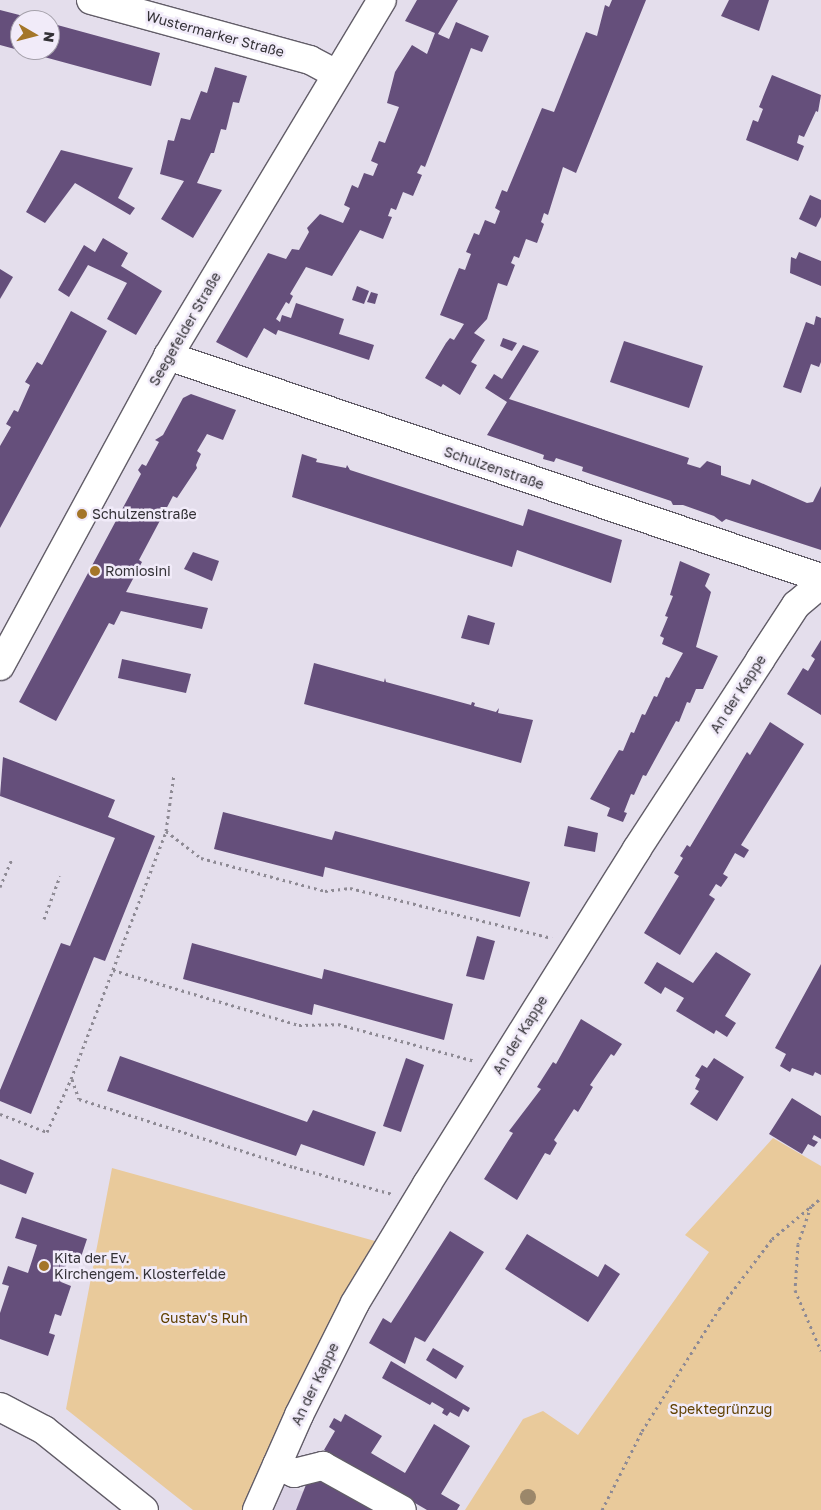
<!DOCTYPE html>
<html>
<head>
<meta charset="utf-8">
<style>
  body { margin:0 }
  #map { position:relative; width:821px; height:1510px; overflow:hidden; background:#e4deec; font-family:"Golos Text",sans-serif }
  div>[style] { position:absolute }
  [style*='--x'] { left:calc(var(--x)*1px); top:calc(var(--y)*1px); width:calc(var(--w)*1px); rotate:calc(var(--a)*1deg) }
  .built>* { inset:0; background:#dad1e5 }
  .green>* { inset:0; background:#e9ca9b }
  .building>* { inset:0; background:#654f7b }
  .path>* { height:3px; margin-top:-1.5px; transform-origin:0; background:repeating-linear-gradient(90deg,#8e8a94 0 2.5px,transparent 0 6.5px) }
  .roads { filter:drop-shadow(1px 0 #625d68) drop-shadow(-1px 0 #625d68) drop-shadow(0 1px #625d68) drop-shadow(0 -1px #625d68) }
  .minor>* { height:28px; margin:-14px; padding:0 14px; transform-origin:14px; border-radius:14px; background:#fff }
  .trees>* { width:16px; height:16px; margin:-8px; border-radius:50%; background:#9b876a }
  .dots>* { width:14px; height:14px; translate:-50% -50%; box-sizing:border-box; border:2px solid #f1ebf9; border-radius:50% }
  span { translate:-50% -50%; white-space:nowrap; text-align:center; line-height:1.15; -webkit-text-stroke:5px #f1ebf9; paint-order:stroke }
  .street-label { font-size:14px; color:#333136 }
  .poi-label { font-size:14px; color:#333136 }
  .left { translate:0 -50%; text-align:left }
  .park-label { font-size:14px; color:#604000 }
  .north { position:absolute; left:10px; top:10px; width:50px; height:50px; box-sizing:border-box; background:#f1ebf9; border:1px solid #a5a1ab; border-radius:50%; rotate:98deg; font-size:14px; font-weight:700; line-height:20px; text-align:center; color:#333136 }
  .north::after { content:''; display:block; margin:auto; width:18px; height:22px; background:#a47629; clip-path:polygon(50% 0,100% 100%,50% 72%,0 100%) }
</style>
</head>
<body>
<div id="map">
  <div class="built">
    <i style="clip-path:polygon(282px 1484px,304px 1492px,349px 1510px,271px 1510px)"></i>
  </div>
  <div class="green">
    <i style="clip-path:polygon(773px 1138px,821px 1166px,821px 1510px,465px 1510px,523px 1419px,543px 1411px,578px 1435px,709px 1252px,685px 1235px)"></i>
    <i style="clip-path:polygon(112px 1168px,375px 1241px,252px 1485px,243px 1510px,193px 1510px,66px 1409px)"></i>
  </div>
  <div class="building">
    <i style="clip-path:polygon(417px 0,458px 0,438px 34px,449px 39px,456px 22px,489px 36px,482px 52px,471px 48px,425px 167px,421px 165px,417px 173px,422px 175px,413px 196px,403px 192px,396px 210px,391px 208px,388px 216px,392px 217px,383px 239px,360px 230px,332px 276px,306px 267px,290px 294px,293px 296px,289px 304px,286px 302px,276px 319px,280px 322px,282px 315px,291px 318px,296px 303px,344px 319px,339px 334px,374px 345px,369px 360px,278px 330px,276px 335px,264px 328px,247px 358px,216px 342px,268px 253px,286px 259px,292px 249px,299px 250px,309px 232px,307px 228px,320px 214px,343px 223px,350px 208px,344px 205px,352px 185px,358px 188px,364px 173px,373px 176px,378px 164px,371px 161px,379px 141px,385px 143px,399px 107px,387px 103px,395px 72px,412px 45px,427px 54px,435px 33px,405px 21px)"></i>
    <i style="clip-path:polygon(612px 0,646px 0,576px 173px,563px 167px,548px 215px,544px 213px,541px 222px,544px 224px,537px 243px,526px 239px,519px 258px,514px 256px,511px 263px,515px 265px,507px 286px,498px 283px,487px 319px,474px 333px,485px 340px,471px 362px,477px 365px,460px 395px,443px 384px,441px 387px,425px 378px,446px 343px,450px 338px,454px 340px,464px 324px,440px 315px,459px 268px,465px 270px,471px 254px,466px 252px,474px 233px,479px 235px,485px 220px,495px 224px,500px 211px,495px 208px,502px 190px,507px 192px,542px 108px,554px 112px,586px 32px,597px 36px,605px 5px,609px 7px)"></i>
    <i style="clip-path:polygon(729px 0,769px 0,759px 31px,721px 16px)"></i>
    <i style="clip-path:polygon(0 10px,35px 19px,20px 20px,20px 50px,50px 50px,50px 23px,160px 53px,151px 86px,0 45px)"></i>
    <i style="clip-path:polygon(215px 67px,247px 76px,239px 103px,233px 102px,226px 130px,221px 129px,214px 153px,211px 153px,197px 183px,222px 190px,193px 238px,161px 219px,184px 181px,160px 174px,168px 140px,174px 141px,181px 118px,190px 120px,201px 91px,207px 93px)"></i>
    <i style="clip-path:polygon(772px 75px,821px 95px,818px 112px,816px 111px,804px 137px,799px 135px,797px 143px,804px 146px,798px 161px,746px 140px,753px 120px,758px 122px,763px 109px,759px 107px)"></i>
    <i style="clip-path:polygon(61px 150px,133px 168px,118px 198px,135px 208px,130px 215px,75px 183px,45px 223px,26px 212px)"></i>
    <i style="clip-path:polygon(810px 195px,821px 200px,821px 217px,816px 227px,799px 219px)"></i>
    <i style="clip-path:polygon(103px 238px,128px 253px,121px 266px,162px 291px,136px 335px,107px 319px,127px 283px,88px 265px,69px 297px,58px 290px,84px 245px,95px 252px)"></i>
    <i style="clip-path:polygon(799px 252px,821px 261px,821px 286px,790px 273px,791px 257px,796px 259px)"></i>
    <i style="clip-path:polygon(0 269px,13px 277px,0 299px)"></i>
    <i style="clip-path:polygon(357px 286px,369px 291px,364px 304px,352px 300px)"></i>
    <i style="clip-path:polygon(371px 292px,378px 294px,375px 304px,367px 302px)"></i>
    <i style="clip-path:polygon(71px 311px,107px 331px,0 528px,0 446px,11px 427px,6px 424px,14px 410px,18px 412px,30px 385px,25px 382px,37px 362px,42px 365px)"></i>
    <i style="clip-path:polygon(816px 316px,821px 318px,821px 362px,819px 367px,811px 364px,801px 393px,783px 387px,806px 322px,814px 325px)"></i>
    <i style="clip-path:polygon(503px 338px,517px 343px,512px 351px,500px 346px)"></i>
    <i style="clip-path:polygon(624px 341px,703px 366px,689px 408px,610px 382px)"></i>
    <i style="clip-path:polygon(523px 345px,539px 351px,509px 399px,689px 458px,687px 464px,700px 468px,707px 461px,721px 466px,721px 475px,750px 485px,752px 479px,807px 503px,813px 502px,821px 486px,821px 550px,726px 519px,722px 522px,714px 516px,683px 505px,673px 505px,671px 501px,582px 471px,583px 467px,556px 458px,554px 462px,543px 459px,544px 455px,487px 435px,507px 402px,485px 388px,494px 374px,502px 379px)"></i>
    <i style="clip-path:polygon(191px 394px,236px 410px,223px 440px,207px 434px,197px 451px,201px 454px,196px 465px,197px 468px,177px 498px,173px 496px,139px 560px,142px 562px,126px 592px,208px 608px,202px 629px,121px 611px,114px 625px,109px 623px,56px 721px,19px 702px,141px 474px,138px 470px,142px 464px,146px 466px,159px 442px,155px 440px,163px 435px,183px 398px)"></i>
    <i style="clip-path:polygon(302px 454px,317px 459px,316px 462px,346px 468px,347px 465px,350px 470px,523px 526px,528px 509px,622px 540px,611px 583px,517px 550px,512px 567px,292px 497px)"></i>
    <i style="clip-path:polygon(193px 552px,219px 561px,212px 581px,184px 569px)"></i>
    <i style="clip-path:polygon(680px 561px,710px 574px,705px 586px,711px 592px,696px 647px,718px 656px,703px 689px,696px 689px,690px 703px,687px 702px,679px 722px,676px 721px,646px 776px,643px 775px,634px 795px,631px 794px,624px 812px,627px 813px,623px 822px,607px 816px,610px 808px,590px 799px,619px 750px,623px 751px,631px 732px,634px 733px,642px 714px,645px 715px,654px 696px,657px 697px,666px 677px,669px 678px,683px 653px,662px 644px,664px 638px,660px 636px,668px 617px,665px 616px,673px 596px,670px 595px)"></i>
    <i style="clip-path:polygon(468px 615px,495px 623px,489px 645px,461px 638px)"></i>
    <i style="clip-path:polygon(821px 640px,821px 715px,787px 694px,803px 668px,808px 671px,815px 659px,811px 656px)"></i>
    <i style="clip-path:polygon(122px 659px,191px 674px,186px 693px,118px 678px)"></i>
    <i style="clip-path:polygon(314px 663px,384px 682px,385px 678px,386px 682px,471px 705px,472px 702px,475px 703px,474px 706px,496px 712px,499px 708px,498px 713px,533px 720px,521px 763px,304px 704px)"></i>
    <i style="clip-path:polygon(770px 722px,804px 744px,741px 845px,749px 850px,744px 858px,735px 853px,723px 874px,728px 877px,721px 887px,716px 884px,709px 895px,715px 899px,680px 955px,644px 933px,679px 876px,674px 873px,683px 858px,680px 856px,687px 845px,690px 847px,747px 752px,750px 755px)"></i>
    <i style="clip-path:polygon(3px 757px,115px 800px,108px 817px,155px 836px,105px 961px,94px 957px,31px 1114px,0 1101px,0 1090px,61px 943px,70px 946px,115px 838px,0 796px)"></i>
    <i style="clip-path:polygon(223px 812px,332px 840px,335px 831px,530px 882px,520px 917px,325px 867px,323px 877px,214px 849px)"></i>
    <i style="clip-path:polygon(568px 826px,598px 833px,595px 852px,564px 846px)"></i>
    <i style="clip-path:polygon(477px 936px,495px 941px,484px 980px,466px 976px)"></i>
    <i style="clip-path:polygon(192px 943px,322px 979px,324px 969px,453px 1004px,444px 1040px,314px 1004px,312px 1015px,183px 979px)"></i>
    <i style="clip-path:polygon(716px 952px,751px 974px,725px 1016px,736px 1023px,727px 1037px,716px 1030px,714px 1034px,676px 1011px,684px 998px,665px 987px,661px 994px,644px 983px,657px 962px,693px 983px)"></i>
    <i style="clip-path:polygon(821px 964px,821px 1075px,815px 1072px,813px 1076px,792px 1068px,790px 1072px,780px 1066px,786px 1054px,775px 1048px)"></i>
    <i style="clip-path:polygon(581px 1019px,622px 1044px,614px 1056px,611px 1054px,590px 1085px,593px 1087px,578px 1112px,574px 1109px,554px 1140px,557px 1143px,550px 1155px,545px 1153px,517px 1200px,484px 1179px,513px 1133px,509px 1131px,541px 1089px,537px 1087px,553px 1062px,556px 1064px)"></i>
    <i style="clip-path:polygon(120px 1056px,307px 1122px,313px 1110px,376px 1132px,364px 1166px,301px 1144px,296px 1156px,107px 1091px)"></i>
    <i style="clip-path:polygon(406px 1058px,424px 1065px,401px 1132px,383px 1126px)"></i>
    <i style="clip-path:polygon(714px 1058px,744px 1077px,717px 1121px,690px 1104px,699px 1091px,695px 1089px,700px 1079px,695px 1076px,702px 1065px,707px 1068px)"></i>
    <i style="clip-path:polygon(792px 1098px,821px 1116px,821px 1139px,814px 1135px,812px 1139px,818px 1142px,814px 1147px,808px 1144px,802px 1154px,769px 1134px)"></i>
    <i style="clip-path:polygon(0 1159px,34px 1173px,26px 1194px,0 1184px)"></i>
    <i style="clip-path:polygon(22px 1217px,87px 1239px,80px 1260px,69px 1257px,61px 1282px,71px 1286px,61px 1316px,55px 1314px,49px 1333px,55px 1335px,48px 1356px,0 1339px,0 1313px,9px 1286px,2px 1284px,8px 1266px,28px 1273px,37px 1245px,15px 1238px)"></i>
    <i style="clip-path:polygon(450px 1231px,484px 1252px,425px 1342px,415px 1337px,405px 1364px,369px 1343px,383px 1318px,391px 1323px)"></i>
    <i style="clip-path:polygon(527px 1234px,598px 1277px,605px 1264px,620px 1274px,588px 1322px,505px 1269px)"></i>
    <i style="clip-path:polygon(433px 1348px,464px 1366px,456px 1379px,426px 1360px)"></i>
    <i style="clip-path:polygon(391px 1361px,470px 1408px,468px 1412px,463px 1409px,459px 1417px,450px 1412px,447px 1416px,442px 1413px,444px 1409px,432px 1402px,430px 1405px,382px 1378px)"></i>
    <i style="clip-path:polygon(345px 1414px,382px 1436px,371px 1453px,405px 1473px,434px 1424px,470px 1446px,441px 1494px,460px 1505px,457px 1510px,427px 1510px,324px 1450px,335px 1431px,329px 1427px,334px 1418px,341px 1422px)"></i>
    <i style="clip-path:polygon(311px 1472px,385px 1510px,296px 1510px)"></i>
  </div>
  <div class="path">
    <i style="--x:166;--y:831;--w:44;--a:37.6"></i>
    <i style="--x:201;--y:858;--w:128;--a:14.9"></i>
    <i style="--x:325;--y:891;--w:25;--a:-7"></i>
    <i style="--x:350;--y:888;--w:208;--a:13.9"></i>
    <i style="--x:0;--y:887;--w:30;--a:-67"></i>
    <i style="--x:44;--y:919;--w:46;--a:-69.6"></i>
    <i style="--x:113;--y:970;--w:194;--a:16.5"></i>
    <i style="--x:299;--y:1025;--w:39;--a:-1"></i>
    <i style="--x:338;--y:1024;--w:142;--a:15.1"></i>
    <i style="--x:72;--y:1079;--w:21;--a:71"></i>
    <i style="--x:79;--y:1099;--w:225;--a:17.6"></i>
    <i style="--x:294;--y:1167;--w:103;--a:15.3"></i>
    <i style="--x:0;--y:1114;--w:50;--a:21"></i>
    <i style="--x:47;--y:1132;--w:58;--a:-65.6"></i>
    <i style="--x:71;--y:1079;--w:266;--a:-69"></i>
    <i style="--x:166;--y:831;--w:58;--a:-82"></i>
    <i style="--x:811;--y:1206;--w:40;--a:108.9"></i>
    <i style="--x:798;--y:1244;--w:46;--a:93.7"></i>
    <i style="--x:795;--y:1290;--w:66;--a:66.9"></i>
    <i style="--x:602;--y:1510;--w:89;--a:-63.1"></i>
    <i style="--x:642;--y:1431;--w:144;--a:-57.7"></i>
    <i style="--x:719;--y:1309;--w:88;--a:-52.9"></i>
    <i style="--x:772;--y:1239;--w:64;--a:-39.9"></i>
  </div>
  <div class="roads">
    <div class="minor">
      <i style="--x:91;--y:0;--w:227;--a:15.3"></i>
      <i style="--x:310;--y:60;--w:30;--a:28"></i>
      <i style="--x:168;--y:356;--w:690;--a:18.78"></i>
      <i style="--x:0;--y:666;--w:353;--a:-61.5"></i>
      <i style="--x:168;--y:356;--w:415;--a:-59"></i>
      <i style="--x:0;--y:1407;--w:50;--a:27.6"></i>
      <i style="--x:44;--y:1430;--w:128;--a:38.7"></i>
      <i style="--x:277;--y:1465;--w:19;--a:25"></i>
      <i style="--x:294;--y:1473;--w:30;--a:-14"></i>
      <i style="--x:323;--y:1466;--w:90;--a:29.1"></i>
      <i style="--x:257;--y:1510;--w:104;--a:-66.1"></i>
      <i style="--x:299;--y:1415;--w:125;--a:-63.4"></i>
      <i style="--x:355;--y:1303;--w:139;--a:-58.8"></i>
      <i style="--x:427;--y:1184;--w:395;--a:-57.9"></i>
      <i style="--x:637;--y:849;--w:225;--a:-56.9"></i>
      <i style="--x:760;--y:660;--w:66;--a:-56.8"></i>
      <i style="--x:796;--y:605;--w:33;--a:-40"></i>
    </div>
  </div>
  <div class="trees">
    <i style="left:528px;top:1497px"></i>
  </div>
  <div class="dots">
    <i style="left:82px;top:514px;background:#a47629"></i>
    <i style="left:95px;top:571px;background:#a47629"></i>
    <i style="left:44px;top:1266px;background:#a47629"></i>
  </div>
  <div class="street-label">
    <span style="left:215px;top:34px;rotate:15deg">Wustermarker Straße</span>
    <span style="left:185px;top:329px;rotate:-60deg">Seegefelder Straße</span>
    <span style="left:494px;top:468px;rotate:19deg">Schulzenstraße</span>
    <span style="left:738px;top:694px;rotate:-57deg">An der Kappe</span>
    <span style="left:520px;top:1035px;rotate:-58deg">An der Kappe</span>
    <span style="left:315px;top:1384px;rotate:-64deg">An der Kappe</span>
  </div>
  <div class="poi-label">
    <span class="left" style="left:92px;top:514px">Schulzenstraße</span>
    <span class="left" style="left:105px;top:571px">Romiosini</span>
    <span class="left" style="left:54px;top:1266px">Kita der Ev.<br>Kirchengem. Klosterfelde</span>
  </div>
  <div class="park-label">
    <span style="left:204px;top:1318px">Gustav's Ruh</span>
    <span style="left:721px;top:1409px">Spektegrünzug</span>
  </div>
  <div class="north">N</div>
</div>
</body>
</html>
